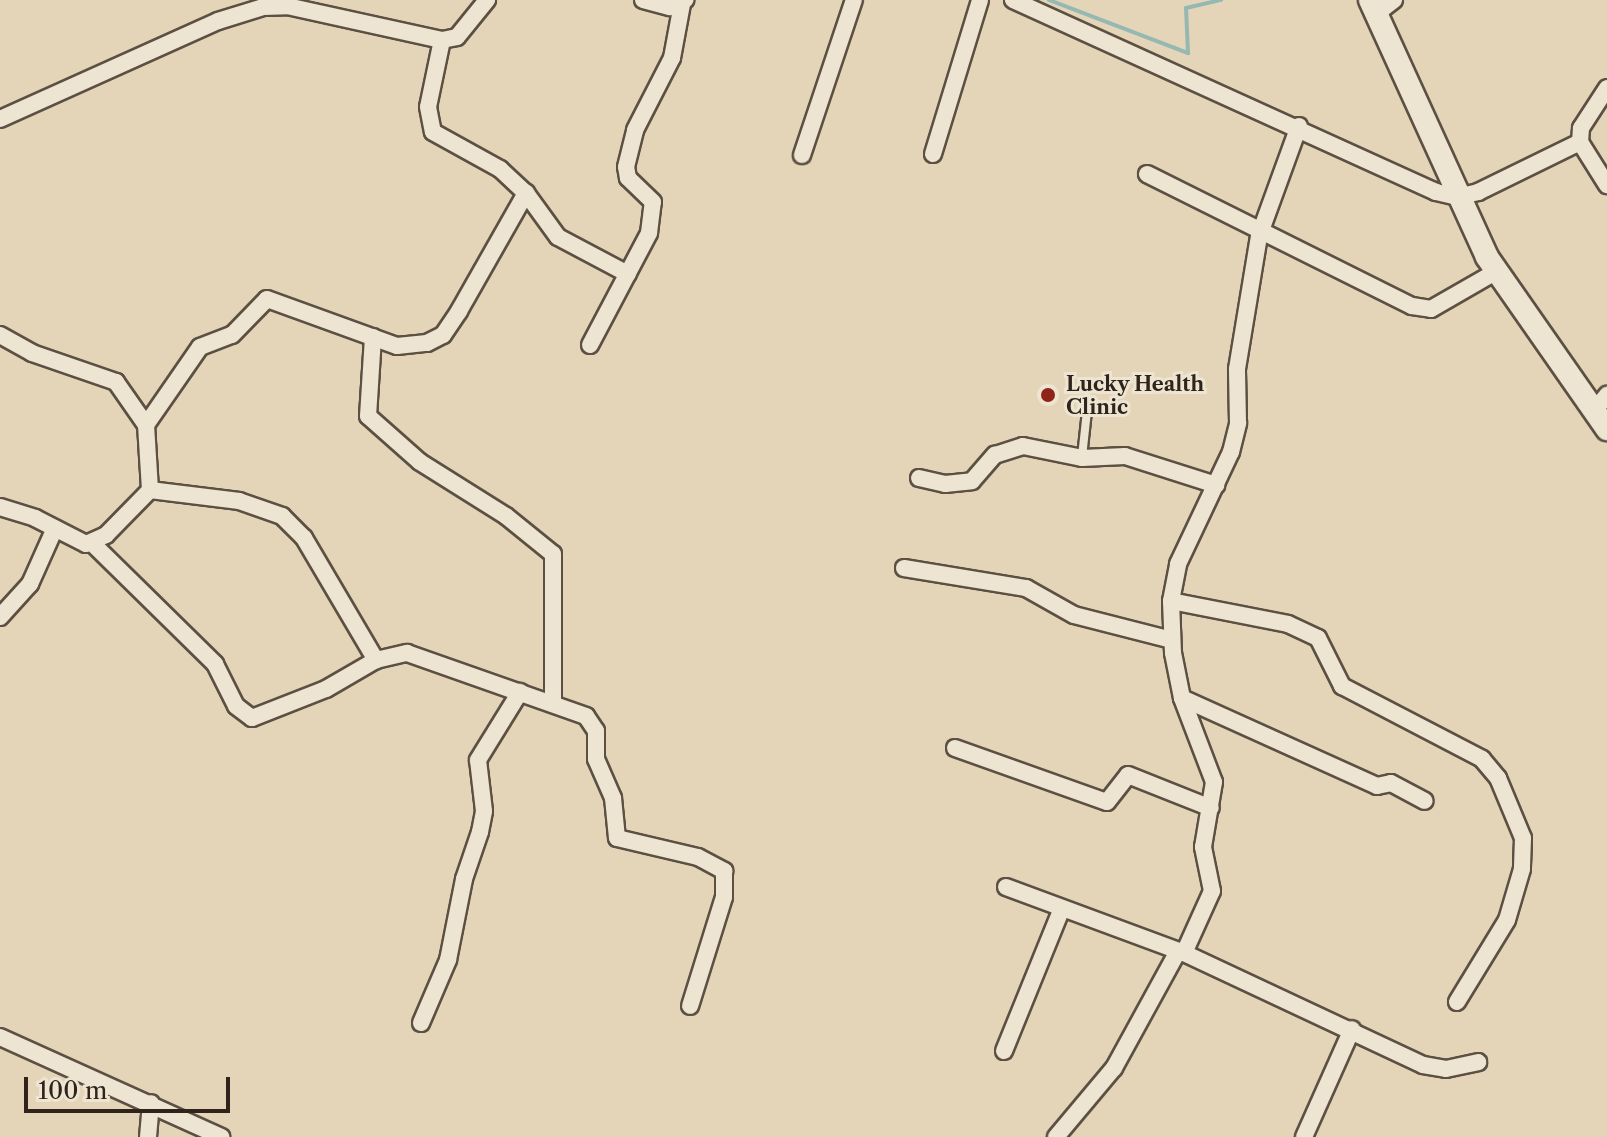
<!DOCTYPE html>
<html>
<head>
<meta charset="utf-8">
<style>
  body { margin:0 }
  #map { position:relative; width:1607px; height:1137px; overflow:hidden; background:#e4d5b8; font-family:"Libre Caslon Text",serif }
  div>[style] { position:absolute }
  [style*='--x'] { left:calc(var(--x)*1px); top:calc(var(--y)*1px); width:calc(var(--w)*1px); rotate:calc(var(--a)*1deg) }
  .stream>* { height:4px; margin:-2px; padding:0 2px; transform-origin:2px; border-radius:2px; background:#96b8b3 }
  .roads { filter:drop-shadow(2px 0 #5c5043) drop-shadow(-2px 0 #5c5043) drop-shadow(0 2px #5c5043) drop-shadow(0 -2px #5c5043) }
  .lane>* { height:8px; margin:-4px; padding:0 4px; transform-origin:4px; border-radius:4px; background:#ede4d1 }
  .street>* { height:16px; margin:-8px; padding:0 8px; transform-origin:8px; border-radius:8px; background:#ede4d1 }
  .secondary>* { height:22px; margin:-11px; padding:0 11px; transform-origin:11px; border-radius:11px; background:#ede4d1 }
  .dots>* { width:22px; height:22px; translate:-50% -50%; box-sizing:border-box; border:4px solid #ede4d1; border-radius:50% }
  span { translate:-50% -50%; white-space:nowrap; text-align:center; line-height:1.15; -webkit-text-stroke:6px #ede4d1; paint-order:stroke }
  .poi-label { font-size:20px; color:#2f231c; font-weight:700 }
  .left { translate:0 -50%; text-align:left }
  .scale { position:absolute; left:24px; top:1077px; width:206px; height:36px; box-sizing:border-box; border:4px solid #2f231c; border-top:0; padding-left:10px; font-size:24px; line-height:28px; white-space:nowrap; color:#2f231c; -webkit-text-stroke:6px #ede4d1; paint-order:stroke }
</style>
</head>
<body>
<div id="map">
  <div class="stream">
    <i style="--x:1049;--y:0;--w:149;--a:20.9"></i>
    <i style="--x:1188;--y:53;--w:45;--a:-92.5"></i>
    <i style="--x:1186;--y:8;--w:36;--a:-13"></i>
  </div>
  <div class="roads">
    <div class="lane">
      <i style="--x:1082;--y:457;--w:46;--a:-83.8"></i>
    </div>
    <div class="street">
      <i style="--x:643;--y:0;--w:28;--a:15"></i>
      <i style="--x:670;--y:7;--w:17;--a:-25"></i>
      <i style="--x:1013;--y:0;--w:465;--a:24.4"></i>
      <i style="--x:1436;--y:192;--w:22;--a:13"></i>
      <i style="--x:1457;--y:197;--w:22;--a:-13"></i>
      <i style="--x:1478;--y:192;--w:114;--a:-26.1"></i>
      <i style="--x:1376;--y:14;--w:23;--a:-38"></i>
      <i style="--x:442;--y:40;--w:68;--a:101.8"></i>
      <i style="--x:428;--y:107;--w:25;--a:79"></i>
      <i style="--x:433;--y:132;--w:77;--a:28.9"></i>
      <i style="--x:500;--y:169;--w:35;--a:43"></i>
      <i style="--x:526;--y:193;--w:54;--a:54"></i>
      <i style="--x:558;--y:237;--w:79;--a:27.9"></i>
      <i style="--x:1607;--y:88;--w:48;--a:123"></i>
      <i style="--x:1581;--y:128;--w:14;--a:94"></i>
      <i style="--x:1580;--y:142;--w:51;--a:57.9"></i>
      <i style="--x:0;--y:119;--w:239;--a:-24.2"></i>
      <i style="--x:218;--y:21;--w:47;--a:-17.3"></i>
      <i style="--x:263;--y:7;--w:24;--a:-2"></i>
      <i style="--x:287;--y:6;--w:159;--a:12.4"></i>
      <i style="--x:442;--y:40;--w:15;--a:-11"></i>
      <i style="--x:457;--y:37;--w:48;--a:-51"></i>
      <i style="--x:933;--y:154;--w:161;--a:-73"></i>
      <i style="--x:802;--y:155;--w:163;--a:-71.5"></i>
      <i style="--x:1147;--y:174;--w:296;--a:26.5"></i>
      <i style="--x:1412;--y:306;--w:19;--a:9"></i>
      <i style="--x:1431;--y:309;--w:76;--a:-29.9"></i>
      <i style="--x:0;--y:335;--w:37;--a:29"></i>
      <i style="--x:32;--y:353;--w:89;--a:19"></i>
      <i style="--x:116;--y:382;--w:52;--a:55.1"></i>
      <i style="--x:373;--y:337;--w:79;--a:93.6"></i>
      <i style="--x:368;--y:416;--w:69;--a:41.5"></i>
      <i style="--x:420;--y:462;--w:102;--a:32.1"></i>
      <i style="--x:506;--y:516;--w:60;--a:39"></i>
      <i style="--x:553;--y:554;--w:150;--a:90"></i>
      <i style="--x:590;--y:345;--w:127;--a:-62.2"></i>
      <i style="--x:649;--y:233;--w:31;--a:-83"></i>
      <i style="--x:653;--y:202;--w:35;--a:-136"></i>
      <i style="--x:628;--y:178;--w:11;--a:-100"></i>
      <i style="--x:626;--y:167;--w:38;--a:-76"></i>
      <i style="--x:635;--y:130;--w:81;--a:-62.8"></i>
      <i style="--x:672;--y:58;--w:55;--a:-79.5"></i>
      <i style="--x:1594;--y:411;--w:21;--a:-51"></i>
      <i style="--x:919;--y:478;--w:27;--a:13"></i>
      <i style="--x:945;--y:484;--w:27;--a:-6"></i>
      <i style="--x:972;--y:481;--w:35;--a:-49"></i>
      <i style="--x:995;--y:455;--w:29;--a:-18"></i>
      <i style="--x:1023;--y:446;--w:60;--a:11.5"></i>
      <i style="--x:1082;--y:458;--w:43;--a:-2.7"></i>
      <i style="--x:1125;--y:456;--w:96;--a:17.7"></i>
      <i style="--x:150;--y:490;--w:65;--a:-93.5"></i>
      <i style="--x:146;--y:425;--w:95;--a:-55.3"></i>
      <i style="--x:200;--y:347;--w:34;--a:-21"></i>
      <i style="--x:232;--y:335;--w:50;--a:-45.8"></i>
      <i style="--x:267;--y:299;--w:138;--a:19.9"></i>
      <i style="--x:397;--y:346;--w:30;--a:-6"></i>
      <i style="--x:427;--y:343;--w:18;--a:-27"></i>
      <i style="--x:443;--y:335;--w:29;--a:-56"></i>
      <i style="--x:459;--y:311;--w:136;--a:-60.4"></i>
      <i style="--x:0;--y:507;--w:37;--a:17"></i>
      <i style="--x:35;--y:518;--w:57;--a:27"></i>
      <i style="--x:86;--y:544;--w:22;--a:-24"></i>
      <i style="--x:106;--y:535;--w:63;--a:-45.6"></i>
      <i style="--x:150;--y:490;--w:90;--a:7"></i>
      <i style="--x:239;--y:501;--w:46;--a:19.2"></i>
      <i style="--x:282;--y:516;--w:31;--a:45"></i>
      <i style="--x:304;--y:538;--w:142;--a:59.5"></i>
      <i style="--x:92;--y:543;--w:173;--a:44.5"></i>
      <i style="--x:215;--y:664;--w:47;--a:63.4"></i>
      <i style="--x:236;--y:706;--w:20;--a:37"></i>
      <i style="--x:252;--y:718;--w:79;--a:-21.4"></i>
      <i style="--x:326;--y:689;--w:58;--a:-30.1"></i>
      <i style="--x:376;--y:660;--w:32;--a:-13"></i>
      <i style="--x:407;--y:653;--w:190;--a:19.4"></i>
      <i style="--x:586;--y:716;--w:18;--a:56"></i>
      <i style="--x:596;--y:731;--w:28;--a:90"></i>
      <i style="--x:596;--y:759;--w:43;--a:66.4"></i>
      <i style="--x:613;--y:798;--w:40;--a:84.3"></i>
      <i style="--x:617;--y:838;--w:83;--a:13.2"></i>
      <i style="--x:698;--y:857;--w:30;--a:28"></i>
      <i style="--x:724;--y:871;--w:26;--a:90"></i>
      <i style="--x:724;--y:897;--w:114;--a:107.3"></i>
      <i style="--x:904;--y:568;--w:124;--a:9.3"></i>
      <i style="--x:1026;--y:588;--w:55;--a:29.4"></i>
      <i style="--x:1074;--y:615;--w:101;--a:14.3"></i>
      <i style="--x:1171;--y:601;--w:119;--a:11.1"></i>
      <i style="--x:1288;--y:624;--w:33;--a:25"></i>
      <i style="--x:1318;--y:638;--w:54;--a:63.4"></i>
      <i style="--x:1342;--y:686;--w:158;--a:27.5"></i>
      <i style="--x:1482;--y:759;--w:25;--a:50"></i>
      <i style="--x:1498;--y:778;--w:65;--a:67.4"></i>
      <i style="--x:1523;--y:838;--w:31;--a:92"></i>
      <i style="--x:1522;--y:869;--w:53;--a:106.4"></i>
      <i style="--x:1507;--y:920;--w:96;--a:121.4"></i>
      <i style="--x:0;--y:617;--w:45;--a:-47.7"></i>
      <i style="--x:30;--y:584;--w:61;--a:-65.9"></i>
      <i style="--x:1182;--y:698;--w:214;--a:24.3"></i>
      <i style="--x:1377;--y:786;--w:14;--a:-12"></i>
      <i style="--x:1391;--y:783;--w:38;--a:28"></i>
      <i style="--x:955;--y:748;--w:161;--a:19.6"></i>
      <i style="--x:1107;--y:802;--w:34;--a:-52"></i>
      <i style="--x:1128;--y:775;--w:89;--a:21.7"></i>
      <i style="--x:1006;--y:887;--w:190;--a:20.3"></i>
      <i style="--x:1184;--y:953;--w:264;--a:25.1"></i>
      <i style="--x:1423;--y:1065;--w:23;--a:10"></i>
      <i style="--x:1446;--y:1069;--w:33;--a:-12"></i>
      <i style="--x:1184;--y:953;--w:68;--a:-65.7"></i>
      <i style="--x:1212;--y:891;--w:45;--a:-101.6"></i>
      <i style="--x:1203;--y:847;--w:66;--a:-80.4"></i>
      <i style="--x:1214;--y:782;--w:90;--a:-110.9"></i>
      <i style="--x:1182;--y:698;--w:46;--a:-101.3"></i>
      <i style="--x:1173;--y:653;--w:52;--a:-92.2"></i>
      <i style="--x:1171;--y:601;--w:38;--a:-79"></i>
      <i style="--x:1178;--y:564;--w:124;--a:-64.7"></i>
      <i style="--x:1231;--y:452;--w:30;--a:-76"></i>
      <i style="--x:1238;--y:423;--w:54;--a:-91.1"></i>
      <i style="--x:1237;--y:369;--w:135;--a:-80.6"></i>
      <i style="--x:1259;--y:236;--w:117;--a:-70"></i>
      <i style="--x:421;--y:1023;--w:69;--a:-66.8"></i>
      <i style="--x:448;--y:960;--w:83;--a:-78.8"></i>
      <i style="--x:464;--y:879;--w:50;--a:-71.2"></i>
      <i style="--x:480;--y:832;--w:21;--a:-79"></i>
      <i style="--x:484;--y:811;--w:51;--a:-96.7"></i>
      <i style="--x:478;--y:760;--w:80;--a:-58.3"></i>
      <i style="--x:0;--y:1037;--w:243;--a:24.3"></i>
      <i style="--x:1004;--y:1051;--w:154;--a:-67.9"></i>
      <i style="--x:148;--y:1137;--w:34;--a:-85"></i>
      <i style="--x:1056;--y:1137;--w:90;--a:-50"></i>
      <i style="--x:1114;--y:1068;--w:133;--a:-61.3"></i>
      <i style="--x:1304;--y:1137;--w:118;--a:-66"></i>
    </div>
    <div class="secondary">
      <i style="--x:1370;--y:0;--w:282;--a:65.5"></i>
      <i style="--x:1487;--y:257;--w:210;--a:55.1"></i>
    </div>
  </div>
  <div class="dots">
    <i style="left:1048px;top:395px;background:#8f2418"></i>
  </div>
  <div class="poi-label">
    <span class="left" style="left:1066px;top:396px">Lucky Health<br>Clinic</span>
  </div>
  <div class="scale">100 m</div>
</div>
</body>
</html>
